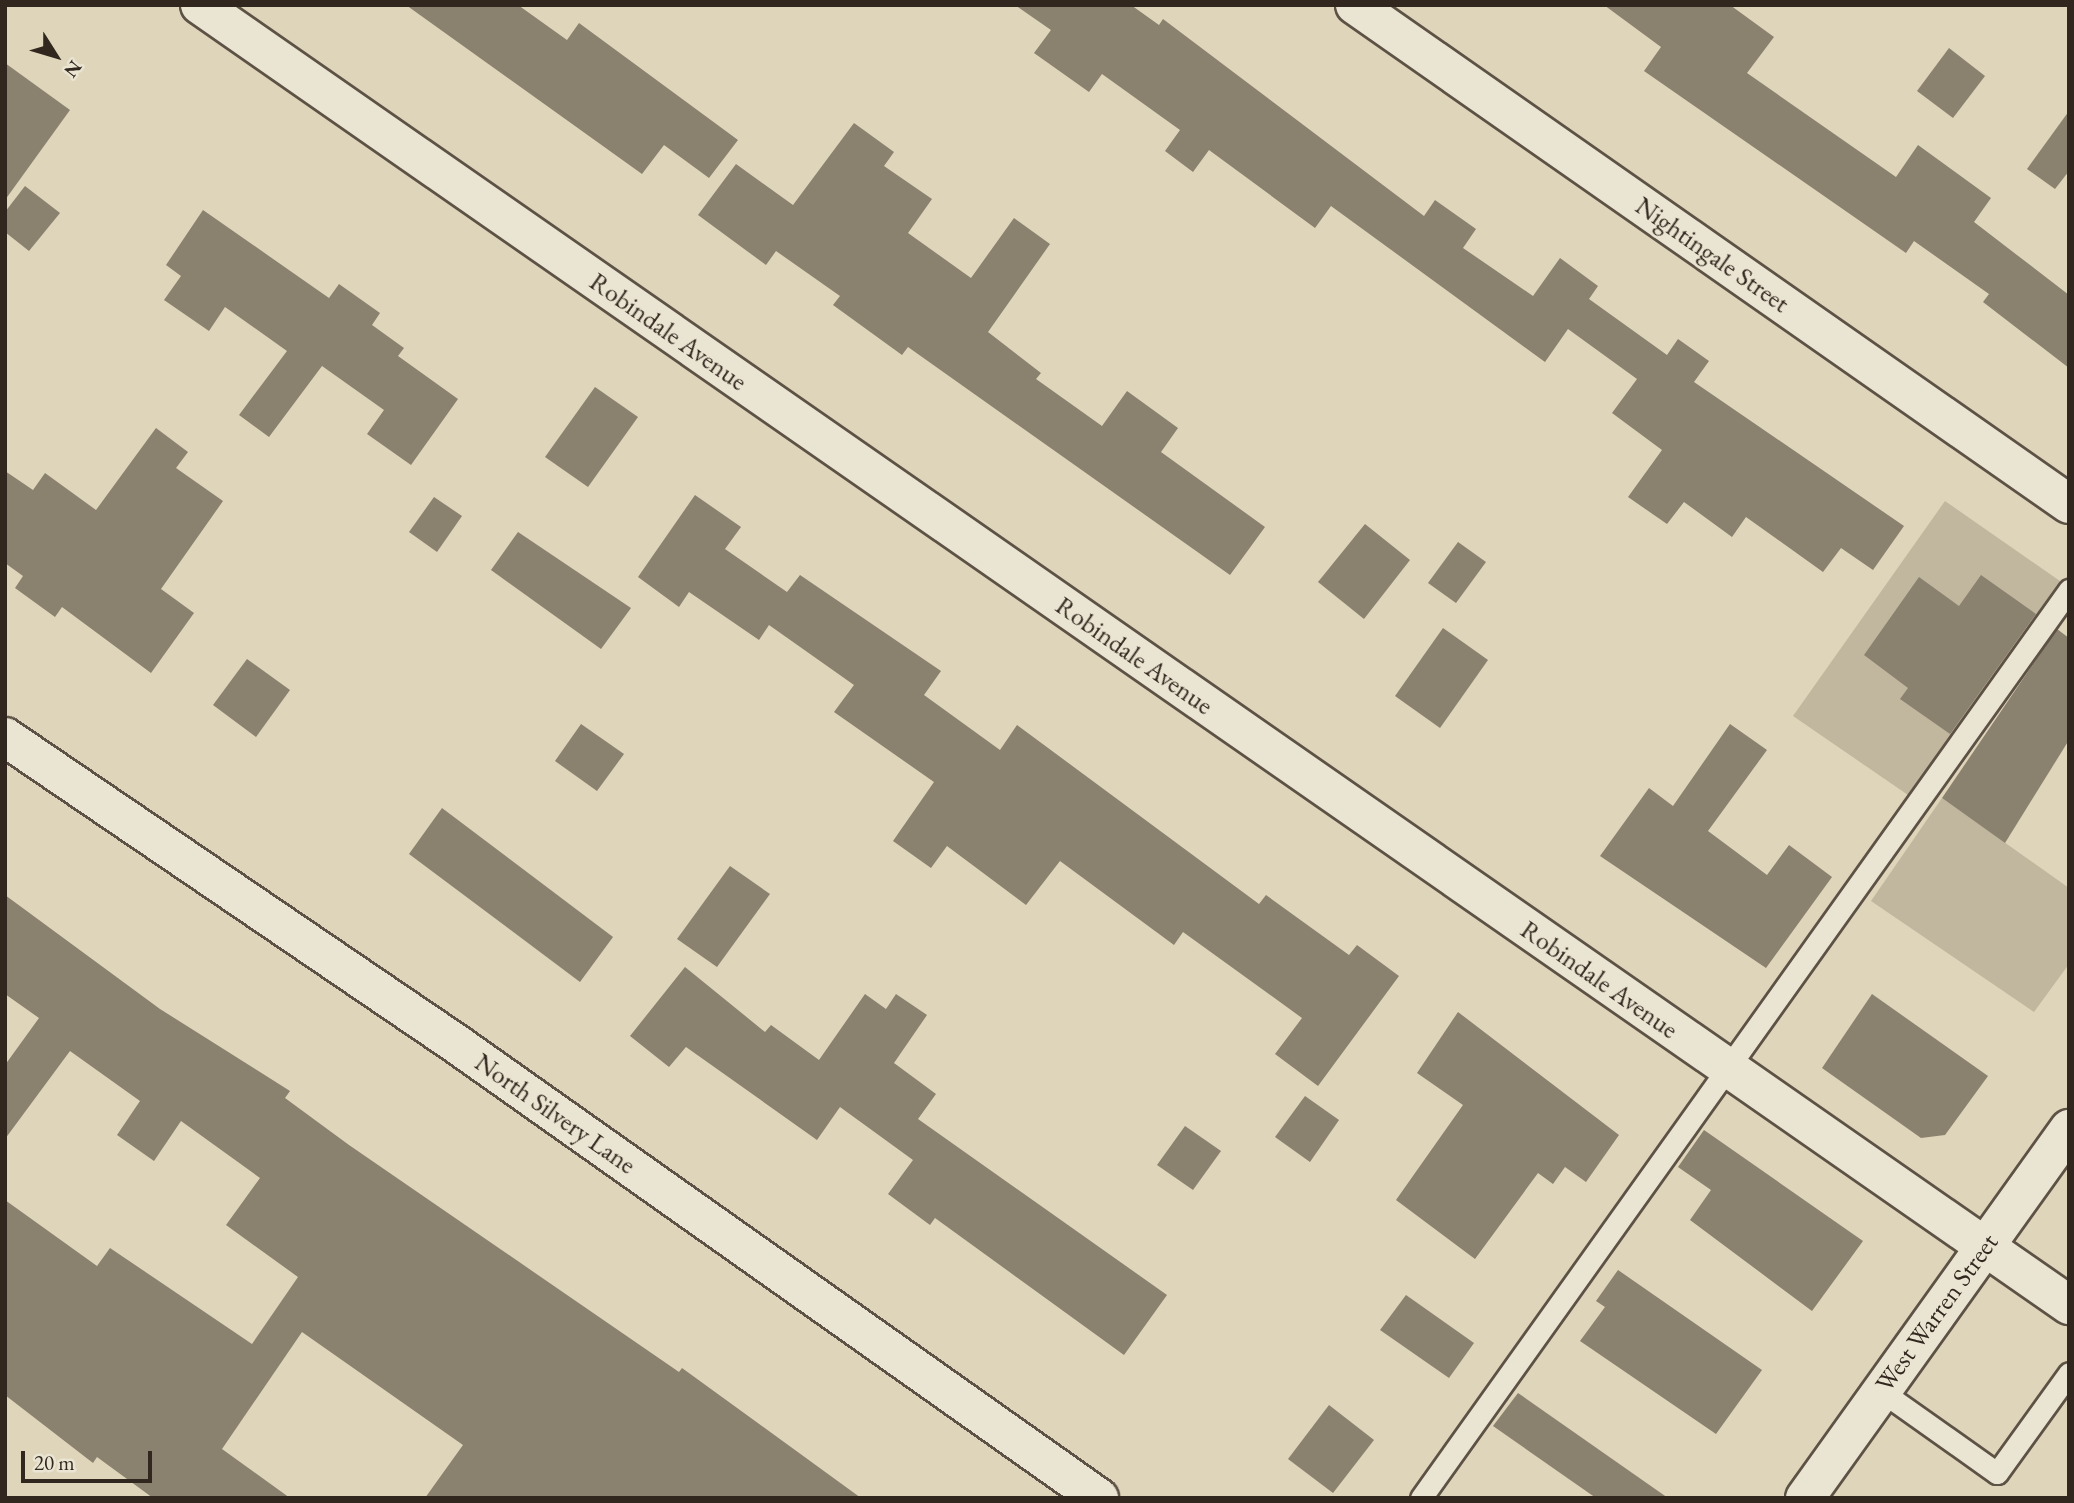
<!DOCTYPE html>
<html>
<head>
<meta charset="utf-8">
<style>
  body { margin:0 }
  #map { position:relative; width:2074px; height:1503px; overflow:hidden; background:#ded5ba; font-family:"EB Garamond",serif }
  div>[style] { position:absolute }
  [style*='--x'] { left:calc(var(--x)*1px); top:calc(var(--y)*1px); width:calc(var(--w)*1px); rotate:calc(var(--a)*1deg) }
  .green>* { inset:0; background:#c1b79f }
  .building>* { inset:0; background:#8b816f }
  .roads { filter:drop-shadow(2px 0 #5d5245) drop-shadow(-2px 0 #5d5245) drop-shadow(0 2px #5d5245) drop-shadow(0 -2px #5d5245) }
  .lane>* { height:21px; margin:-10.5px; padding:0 10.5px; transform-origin:10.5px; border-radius:10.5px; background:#eae4d2 }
  .street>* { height:38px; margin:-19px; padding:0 19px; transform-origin:19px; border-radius:19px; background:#eae4d2 }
  .secondary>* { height:38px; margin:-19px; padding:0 19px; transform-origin:19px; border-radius:19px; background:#eae4d2 }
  span { translate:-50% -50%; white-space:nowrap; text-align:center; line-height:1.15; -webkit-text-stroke:5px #eae4d2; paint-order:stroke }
  .street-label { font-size:26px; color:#32271e }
  .frame { position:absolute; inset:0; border:7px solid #32271e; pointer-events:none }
  .north { position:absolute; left:21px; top:21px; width:70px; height:70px; -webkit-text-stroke:5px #eae4d2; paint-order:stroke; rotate:127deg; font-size:19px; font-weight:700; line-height:28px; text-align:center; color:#32271e }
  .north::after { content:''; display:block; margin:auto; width:24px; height:32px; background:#32271e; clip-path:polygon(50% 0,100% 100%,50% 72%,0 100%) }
  .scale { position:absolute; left:21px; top:1451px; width:131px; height:32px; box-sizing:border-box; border:4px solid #32271e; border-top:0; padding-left:9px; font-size:21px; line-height:24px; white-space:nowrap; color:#32271e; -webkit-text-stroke:5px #eae4d2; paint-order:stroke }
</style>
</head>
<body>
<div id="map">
  <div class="green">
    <i style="clip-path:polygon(1945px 501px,2060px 581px,1908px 795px,1793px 716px)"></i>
    <i style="clip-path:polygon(1942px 798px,2069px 888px,2069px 964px,2034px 1012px,1871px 901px)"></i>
  </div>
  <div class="building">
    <i style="clip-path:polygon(406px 5px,518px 5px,567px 40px,579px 23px,738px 140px,709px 178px,664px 145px,642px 174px)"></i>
    <i style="clip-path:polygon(1015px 5px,1131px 5px,1159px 25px,1163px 19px,1424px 216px,1435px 200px,1476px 229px,1463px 248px,1533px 296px,1560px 258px,1598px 286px,1589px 299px,1667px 355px,1678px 339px,1709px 361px,1694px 382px,1904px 526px,1873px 570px,1841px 548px,1823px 572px,1746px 517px,1732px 537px,1684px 502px,1667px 524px,1628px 497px,1662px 450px,1612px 413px,1637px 379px,1568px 329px,1545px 362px,1331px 206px,1315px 228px,1209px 150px,1193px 172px,1165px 151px,1180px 130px,1102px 74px,1089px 92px,1034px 53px,1051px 30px)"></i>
    <i style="clip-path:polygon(1604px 5px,1730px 5px,1774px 37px,1747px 73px,1896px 177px,1918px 145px,1991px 198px,1974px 222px,2069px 295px,2069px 368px,1983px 302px,1989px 294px,1914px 241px,1906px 253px,1644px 71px,1661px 47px)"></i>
    <i style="clip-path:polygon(1949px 48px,1985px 76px,1953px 118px,1917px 91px)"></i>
    <i style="clip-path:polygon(5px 63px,70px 110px,5px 200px)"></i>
    <i style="clip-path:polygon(2069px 111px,2069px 171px,2055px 189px,2027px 169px)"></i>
    <i style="clip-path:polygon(854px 123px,894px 152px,884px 166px,932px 199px,908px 233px,971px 278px,1014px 218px,1050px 244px,988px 332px,1041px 373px,1036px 379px,1102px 426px,1127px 391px,1178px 428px,1161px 452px,1265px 527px,1230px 575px,908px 347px,902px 355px,833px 305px,840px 296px,776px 251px,766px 265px,698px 215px,736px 164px,793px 205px)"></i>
    <i style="clip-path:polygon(25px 186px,60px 213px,29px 251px,5px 232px,5px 212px)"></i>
    <i style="clip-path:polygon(203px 210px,329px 298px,339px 284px,380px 313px,372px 325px,404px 348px,398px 356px,458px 399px,411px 465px,367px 434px,384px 410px,322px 366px,269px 437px,239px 415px,287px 351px,225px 307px,209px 331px,164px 300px,181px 276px,166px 265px)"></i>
    <i style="clip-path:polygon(595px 387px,638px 417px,588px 487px,545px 457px)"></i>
    <i style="clip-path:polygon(156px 428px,188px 452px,176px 468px,223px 501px,161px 589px,194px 613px,151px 673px,62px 607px,55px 617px,15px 588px,23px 576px,5px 563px,5px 471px,33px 490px,45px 473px,96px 510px)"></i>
    <i style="clip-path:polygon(695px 495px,741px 527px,725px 549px,787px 592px,800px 575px,941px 671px,924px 695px,1000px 750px,1017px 725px,1259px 904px,1266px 895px,1349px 955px,1357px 945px,1399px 976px,1318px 1086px,1275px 1054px,1302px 1018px,1183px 932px,1174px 945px,1060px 861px,1026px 905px,947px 846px,931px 868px,893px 841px,934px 782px,834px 712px,854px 685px,769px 625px,759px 640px,689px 592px,679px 607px,638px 577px)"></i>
    <i style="clip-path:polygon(434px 497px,462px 516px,437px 552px,409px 532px)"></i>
    <i style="clip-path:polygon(1365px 524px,1410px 560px,1364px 619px,1318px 582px)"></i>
    <i style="clip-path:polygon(518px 532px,631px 608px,601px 649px,491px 570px)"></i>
    <i style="clip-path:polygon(1458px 542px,1486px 562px,1456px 603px,1428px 583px)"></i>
    <i style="clip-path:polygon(1981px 575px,2036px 614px,1950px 734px,1900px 699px,1908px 688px,1864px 655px,1919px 577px,1959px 606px)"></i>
    <i style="clip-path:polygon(1443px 628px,1488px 660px,1440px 728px,1395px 696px)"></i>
    <i style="clip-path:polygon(2057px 629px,2069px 638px,2069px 740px,2005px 843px,1942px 798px)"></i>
    <i style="clip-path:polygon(247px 659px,290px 690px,256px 737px,213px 705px)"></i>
    <i style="clip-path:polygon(581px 724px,624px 754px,597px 791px,555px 761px)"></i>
    <i style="clip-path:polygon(1730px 724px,1767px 750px,1708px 831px,1767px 875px,1789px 845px,1832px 877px,1766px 968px,1600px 856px,1649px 788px,1673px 806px)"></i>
    <i style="clip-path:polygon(442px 808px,613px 937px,580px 982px,409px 854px)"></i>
    <i style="clip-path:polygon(730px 866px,770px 894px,717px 967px,677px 939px)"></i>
    <i style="clip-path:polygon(5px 895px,160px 1009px,290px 1091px,285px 1098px,349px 1145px,679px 1372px,682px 1368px,861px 1498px,425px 1498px,463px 1445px,302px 1332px,222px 1449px,290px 1498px,153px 1498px,97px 1457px,93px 1463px,5px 1395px,5px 1200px,97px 1266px,110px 1248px,252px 1344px,298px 1277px,226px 1225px,260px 1178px,181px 1121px,154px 1161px,117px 1135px,140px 1101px,70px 1051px,5px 1139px,5px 1065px,39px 1018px,5px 994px)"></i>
    <i style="clip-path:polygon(685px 967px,765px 1032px,771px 1025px,819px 1060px,865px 994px,886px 1009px,896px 994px,927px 1015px,894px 1063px,936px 1094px,918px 1119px,1167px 1295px,1124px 1355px,935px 1218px,930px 1225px,888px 1194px,913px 1160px,840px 1107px,817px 1140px,686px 1047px,669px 1067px,630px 1036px)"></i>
    <i style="clip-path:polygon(1872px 994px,1988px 1076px,1945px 1135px,1921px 1138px,1822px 1068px)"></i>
    <i style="clip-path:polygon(1458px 1012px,1619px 1135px,1586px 1182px,1565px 1167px,1553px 1184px,1538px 1173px,1475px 1259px,1396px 1200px,1463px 1105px,1417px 1073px)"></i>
    <i style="clip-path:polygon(1305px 1096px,1339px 1120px,1310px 1162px,1275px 1137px)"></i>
    <i style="clip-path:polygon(1185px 1126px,1221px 1151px,1193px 1190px,1157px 1165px)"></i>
    <i style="clip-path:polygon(1704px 1130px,1863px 1241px,1812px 1311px,1690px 1220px,1711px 1190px,1678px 1167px)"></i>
    <i style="clip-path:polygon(1618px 1270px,1762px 1370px,1716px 1434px,1580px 1341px,1605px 1307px,1596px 1301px)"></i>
    <i style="clip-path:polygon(1406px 1295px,1474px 1343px,1449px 1378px,1380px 1330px)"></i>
    <i style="clip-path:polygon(1518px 1393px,1668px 1498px,1596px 1498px,1493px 1426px)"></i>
    <i style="clip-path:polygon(1329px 1405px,1374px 1440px,1333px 1493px,1288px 1459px)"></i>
  </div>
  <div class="roads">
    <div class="lane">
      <i style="--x:1881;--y:1391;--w:142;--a:35.3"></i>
      <i style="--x:1997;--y:1473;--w:123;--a:-54.2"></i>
      <i style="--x:1421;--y:1498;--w:1116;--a:-54.49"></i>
    </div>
    <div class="street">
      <i style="--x:200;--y:5;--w:2277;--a:34.82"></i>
      <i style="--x:1355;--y:5;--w:871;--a:34.95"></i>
      <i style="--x:5;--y:737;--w:548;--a:34.21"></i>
      <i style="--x:458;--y:1045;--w:785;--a:35.25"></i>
    </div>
    <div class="secondary">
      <i style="--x:1805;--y:1498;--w:454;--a:-54.4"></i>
    </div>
  </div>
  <div class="street-label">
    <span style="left:1712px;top:255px;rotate:35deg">Nightingale Street</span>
    <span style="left:668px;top:332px;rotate:35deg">Robindale Avenue</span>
    <span style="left:1134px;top:656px;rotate:35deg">Robindale Avenue</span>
    <span style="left:1599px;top:980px;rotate:35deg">Robindale Avenue</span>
    <span style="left:555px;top:1114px;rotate:35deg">North Silvery Lane</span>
    <span style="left:1937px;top:1313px;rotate:-54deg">West Warren Street</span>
  </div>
  <div class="frame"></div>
  <div class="north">N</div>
  <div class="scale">20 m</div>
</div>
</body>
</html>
